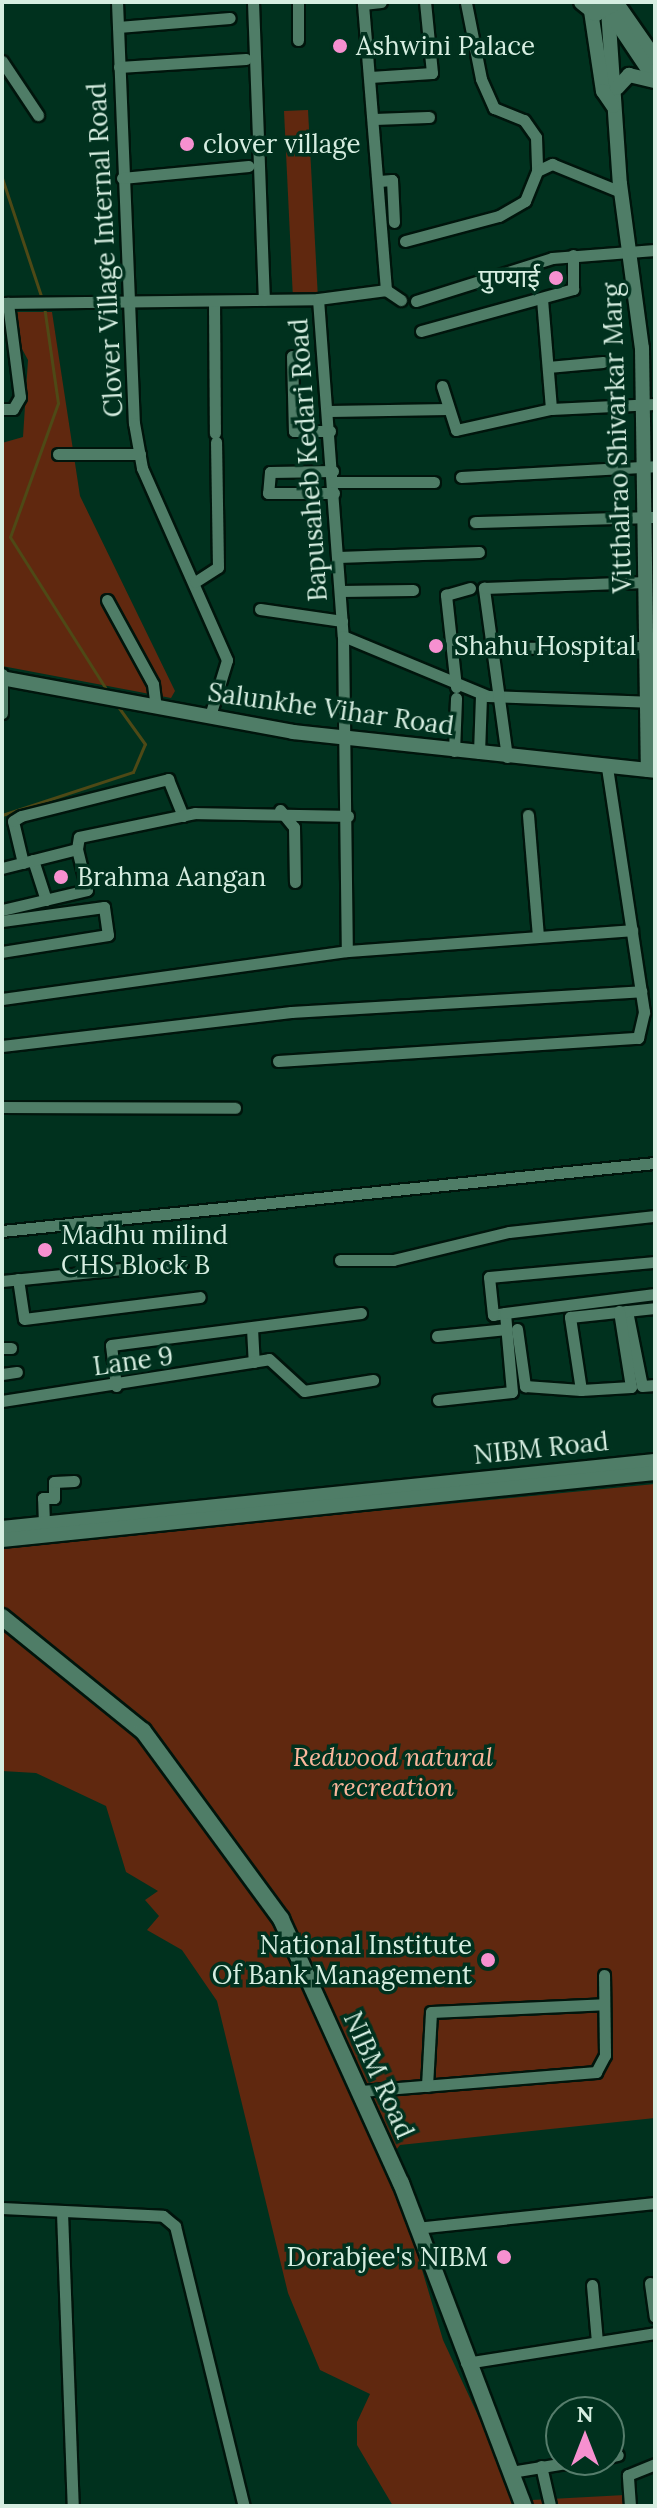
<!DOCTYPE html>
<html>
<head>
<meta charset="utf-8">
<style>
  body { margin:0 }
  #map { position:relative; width:657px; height:2508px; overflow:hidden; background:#00311e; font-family:Lora,"Noto Sans Devanagari",serif }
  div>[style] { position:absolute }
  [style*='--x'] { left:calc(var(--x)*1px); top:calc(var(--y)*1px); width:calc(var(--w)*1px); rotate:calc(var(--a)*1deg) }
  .green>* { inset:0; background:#60280f }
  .stream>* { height:3px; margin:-1.5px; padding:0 1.5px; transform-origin:1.5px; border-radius:1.5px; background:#4e4916 }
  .roads { filter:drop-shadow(2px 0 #00150c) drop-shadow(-2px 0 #00150c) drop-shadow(0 2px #00150c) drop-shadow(0 -2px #00150c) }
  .minor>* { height:11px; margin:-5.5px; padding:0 5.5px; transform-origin:5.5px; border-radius:5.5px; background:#4f7d67 }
  .tertiary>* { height:14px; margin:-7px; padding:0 7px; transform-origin:7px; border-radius:7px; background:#4f7d67 }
  .secondary>* { height:16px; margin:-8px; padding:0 8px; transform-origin:8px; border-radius:8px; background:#4f7d67 }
  .dots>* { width:22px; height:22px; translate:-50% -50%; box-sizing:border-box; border:4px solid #00311e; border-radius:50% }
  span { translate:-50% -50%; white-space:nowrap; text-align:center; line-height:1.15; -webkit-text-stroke:7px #00311e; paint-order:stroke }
  .poi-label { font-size:26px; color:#d6eee1 }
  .left { translate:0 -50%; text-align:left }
  .right { translate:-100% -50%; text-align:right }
  .street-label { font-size:26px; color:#d6eee1 }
  .park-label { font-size:26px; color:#fbb79c; font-style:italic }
  .frame { position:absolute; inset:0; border:4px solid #d6eee1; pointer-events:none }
  .north { position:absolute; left:545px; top:2396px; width:80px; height:80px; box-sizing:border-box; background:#00311e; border:2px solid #567d6c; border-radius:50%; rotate:0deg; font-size:22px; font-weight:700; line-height:32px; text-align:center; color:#d6eee1 }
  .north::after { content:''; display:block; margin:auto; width:28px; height:36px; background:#f690d0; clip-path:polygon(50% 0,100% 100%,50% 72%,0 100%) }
</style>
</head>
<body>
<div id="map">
  <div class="green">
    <i style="clip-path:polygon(308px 110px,318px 299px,293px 299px,284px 111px)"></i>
    <i style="clip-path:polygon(2px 312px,52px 312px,80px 496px,175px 691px,171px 698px,2px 666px,2px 443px,23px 437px,28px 360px)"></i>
    <i style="clip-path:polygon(655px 1484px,655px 2118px,400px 2145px,389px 2159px,443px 2340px,520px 2506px,393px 2506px,357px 2445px,357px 2422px,370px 2394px,320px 2370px,288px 2293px,217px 2001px,182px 1950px,147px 1930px,159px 1916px,145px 1900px,158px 1891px,126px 1872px,106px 1806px,36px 1773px,2px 1771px,2px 1547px)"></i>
    <i style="clip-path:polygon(625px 2495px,627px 2506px,529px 2505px,532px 2500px)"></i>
  </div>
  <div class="stream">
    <i style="--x:2;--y:178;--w:127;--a:71.7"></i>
    <i style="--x:44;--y:306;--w:98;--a:81.8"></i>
    <i style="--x:58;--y:403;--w:142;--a:109.7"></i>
    <i style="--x:10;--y:537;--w:183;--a:57.7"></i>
    <i style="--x:2;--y:815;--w:138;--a:-18.2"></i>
    <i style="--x:133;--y:772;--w:30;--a:-67"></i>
    <i style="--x:145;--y:744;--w:48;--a:-125.7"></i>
  </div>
  <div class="roads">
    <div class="minor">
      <i style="--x:117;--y:2;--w:421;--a:87.7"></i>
      <i style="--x:134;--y:423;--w:46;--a:79.9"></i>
      <i style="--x:142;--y:468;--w:210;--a:66.1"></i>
      <i style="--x:227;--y:660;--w:59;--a:106.9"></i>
      <i style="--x:253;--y:2;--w:298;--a:87.9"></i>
      <i style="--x:298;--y:2;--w:38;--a:90"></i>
      <i style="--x:466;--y:3;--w:77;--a:78.8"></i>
      <i style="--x:481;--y:79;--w:32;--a:66"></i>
      <i style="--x:494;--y:108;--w:32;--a:22"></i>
      <i style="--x:524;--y:120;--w:21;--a:55"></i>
      <i style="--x:536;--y:137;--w:34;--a:88"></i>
      <i style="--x:363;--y:4;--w:18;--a:-6"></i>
      <i style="--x:118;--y:27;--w:112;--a:-4.6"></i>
      <i style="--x:2;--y:61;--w:65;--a:56.3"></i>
      <i style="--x:119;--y:67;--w:127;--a:-3.6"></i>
      <i style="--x:370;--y:77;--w:62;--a:-3.7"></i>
      <i style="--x:432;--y:73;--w:71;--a:-95.6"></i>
      <i style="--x:373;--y:119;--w:56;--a:-2"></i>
      <i style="--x:122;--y:178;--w:127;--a:-5.4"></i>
      <i style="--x:379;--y:181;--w:13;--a:-4"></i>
      <i style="--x:392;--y:180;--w:42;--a:87.3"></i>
      <i style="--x:405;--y:241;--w:97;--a:-14.9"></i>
      <i style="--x:499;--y:216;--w:30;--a:-30"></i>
      <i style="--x:525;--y:201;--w:32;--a:-68"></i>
      <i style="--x:537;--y:171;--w:17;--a:-25"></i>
      <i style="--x:552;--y:164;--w:74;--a:22.1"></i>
      <i style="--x:386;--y:290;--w:18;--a:34"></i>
      <i style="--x:318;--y:299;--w:338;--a:85.8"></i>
      <i style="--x:343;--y:636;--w:315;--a:89.3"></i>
      <i style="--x:542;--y:299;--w:110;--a:85.3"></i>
      <i style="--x:214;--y:301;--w:132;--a:89.6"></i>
      <i style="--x:416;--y:301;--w:143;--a:-17.5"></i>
      <i style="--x:552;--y:258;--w:103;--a:-4.4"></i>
      <i style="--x:2;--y:303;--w:316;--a:-0.7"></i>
      <i style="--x:318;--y:299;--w:69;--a:-7.5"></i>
      <i style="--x:386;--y:290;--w:289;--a:-94.6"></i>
      <i style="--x:421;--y:331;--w:158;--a:-15.4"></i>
      <i style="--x:573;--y:289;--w:34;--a:-90"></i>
      <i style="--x:292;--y:356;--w:75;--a:88.5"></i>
      <i style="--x:294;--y:431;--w:36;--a:0"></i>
      <i style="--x:548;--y:367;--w:55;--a:-5.2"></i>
      <i style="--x:442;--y:386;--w:46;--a:72.3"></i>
      <i style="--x:456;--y:430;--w:97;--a:-12.5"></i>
      <i style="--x:551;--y:409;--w:104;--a:-2.8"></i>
      <i style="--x:2;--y:409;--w:11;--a:0"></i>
      <i style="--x:13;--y:409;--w:14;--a:-60"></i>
      <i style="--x:20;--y:397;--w:95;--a:-97.3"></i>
      <i style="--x:329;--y:411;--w:119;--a:-1"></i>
      <i style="--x:58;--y:454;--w:82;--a:0"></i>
      <i style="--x:333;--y:471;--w:63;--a:179.1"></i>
      <i style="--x:270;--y:472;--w:21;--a:95"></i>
      <i style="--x:268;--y:493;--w:66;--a:0"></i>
      <i style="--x:461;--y:477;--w:194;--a:-3.2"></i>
      <i style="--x:334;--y:482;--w:100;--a:0"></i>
      <i style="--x:475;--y:522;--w:180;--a:-1.6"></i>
      <i style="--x:338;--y:557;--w:141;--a:-2"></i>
      <i style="--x:195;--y:582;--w:27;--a:-33"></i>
      <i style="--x:218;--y:567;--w:125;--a:-90.9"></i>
      <i style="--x:340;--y:591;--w:73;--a:-0.8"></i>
      <i style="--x:107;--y:600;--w:96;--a:61.3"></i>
      <i style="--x:153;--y:684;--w:23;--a:83"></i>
      <i style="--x:260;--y:609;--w:83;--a:8.3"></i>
      <i style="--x:343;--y:636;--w:157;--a:22.5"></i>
      <i style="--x:488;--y:696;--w:167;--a:2.1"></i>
      <i style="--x:494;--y:648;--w:153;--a:-0.4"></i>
      <i style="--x:2;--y:674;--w:39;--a:90"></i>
      <i style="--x:456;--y:687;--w:93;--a:-96.2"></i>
      <i style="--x:446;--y:595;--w:25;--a:-16"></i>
      <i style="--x:454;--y:751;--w:53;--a:-87.8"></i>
      <i style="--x:479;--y:753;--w:58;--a:-88"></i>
      <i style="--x:507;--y:757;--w:171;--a:-97.8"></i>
      <i style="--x:484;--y:588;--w:162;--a:-2.1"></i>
      <i style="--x:280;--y:810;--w:22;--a:51"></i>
      <i style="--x:294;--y:827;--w:55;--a:89"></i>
      <i style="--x:528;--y:815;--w:122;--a:85.3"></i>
      <i style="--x:33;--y:860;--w:42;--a:72"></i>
      <i style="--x:23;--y:863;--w:43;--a:-103.4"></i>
      <i style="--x:13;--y:821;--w:9;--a:-32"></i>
      <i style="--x:21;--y:816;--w:152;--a:-14.1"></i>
      <i style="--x:168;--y:779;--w:40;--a:68"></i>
      <i style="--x:2;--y:868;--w:77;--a:-14.2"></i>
      <i style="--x:77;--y:849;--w:12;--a:-81"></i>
      <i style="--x:79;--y:837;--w:118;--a:-11.7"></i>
      <i style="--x:195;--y:813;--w:153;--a:1.1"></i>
      <i style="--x:2;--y:910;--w:87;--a:-13.2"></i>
      <i style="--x:87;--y:890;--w:42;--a:-103.7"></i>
      <i style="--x:2;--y:921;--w:103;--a:-7.8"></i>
      <i style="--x:104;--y:907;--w:28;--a:82"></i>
      <i style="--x:108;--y:935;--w:107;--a:170.9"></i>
      <i style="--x:2;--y:999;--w:348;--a:-7.9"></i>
      <i style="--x:347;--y:951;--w:286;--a:-4.2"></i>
      <i style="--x:2;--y:1046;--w:291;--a:-6.7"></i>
      <i style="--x:291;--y:1012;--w:351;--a:-3.4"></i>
      <i style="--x:278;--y:1061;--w:361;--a:-3.7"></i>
      <i style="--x:638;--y:1038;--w:27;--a:-77"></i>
      <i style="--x:644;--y:1012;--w:247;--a:-98.6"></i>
      <i style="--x:2;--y:1107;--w:233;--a:0.2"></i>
      <i style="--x:2;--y:1231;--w:657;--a:-5.95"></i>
      <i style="--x:340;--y:1260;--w:53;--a:0"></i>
      <i style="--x:393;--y:1260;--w:119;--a:-13.6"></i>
      <i style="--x:509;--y:1232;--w:147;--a:-6.3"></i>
      <i style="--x:18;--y:1279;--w:40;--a:81.5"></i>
      <i style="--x:24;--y:1319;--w:177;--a:-7.1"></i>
      <i style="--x:2;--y:1281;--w:181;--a:-5.7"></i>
      <i style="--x:627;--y:1311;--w:76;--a:78.7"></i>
      <i style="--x:642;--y:1386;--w:13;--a:-4"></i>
      <i style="--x:505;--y:1313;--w:12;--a:171"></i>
      <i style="--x:493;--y:1315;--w:38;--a:-96"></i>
      <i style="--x:489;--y:1277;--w:167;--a:-5.2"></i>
      <i style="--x:252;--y:1328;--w:34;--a:87"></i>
      <i style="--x:517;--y:1329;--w:58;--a:82"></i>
      <i style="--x:525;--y:1386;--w:56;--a:4.1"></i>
      <i style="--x:581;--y:1390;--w:74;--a:-98.6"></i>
      <i style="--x:570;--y:1317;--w:85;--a:-6"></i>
      <i style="--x:437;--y:1336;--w:70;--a:-5.7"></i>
      <i style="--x:2;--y:1348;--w:9;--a:0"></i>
      <i style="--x:2;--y:1374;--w:15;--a:-8"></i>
      <i style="--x:116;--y:1386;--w:41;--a:-97"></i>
      <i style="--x:111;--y:1345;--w:252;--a:-7.3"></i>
      <i style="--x:581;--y:1390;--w:50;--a:-3.4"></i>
      <i style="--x:631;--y:1387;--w:77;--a:-99"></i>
      <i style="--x:438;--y:1400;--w:74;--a:-6.2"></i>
      <i style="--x:512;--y:1392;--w:79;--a:-95.1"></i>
      <i style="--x:505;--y:1313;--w:151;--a:-7.2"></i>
      <i style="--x:2;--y:1401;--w:270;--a:-8.9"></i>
      <i style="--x:269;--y:1359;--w:47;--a:42.4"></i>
      <i style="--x:304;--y:1391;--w:70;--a:-9.1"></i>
      <i style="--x:44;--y:1524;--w:26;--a:-92"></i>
      <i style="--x:43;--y:1498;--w:11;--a:0"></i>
      <i style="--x:54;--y:1498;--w:16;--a:-90"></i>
      <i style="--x:54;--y:1482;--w:20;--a:-3"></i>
      <i style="--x:427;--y:2086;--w:74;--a:-86.9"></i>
      <i style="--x:431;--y:2012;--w:173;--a:-2.6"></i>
      <i style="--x:361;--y:2091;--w:236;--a:-4.6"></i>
      <i style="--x:596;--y:2072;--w:19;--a:-62"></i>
      <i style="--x:605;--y:2055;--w:80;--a:-90.7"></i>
      <i style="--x:2;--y:2208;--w:161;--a:2.8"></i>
      <i style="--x:163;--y:2216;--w:16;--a:40"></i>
      <i style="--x:175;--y:2226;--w:288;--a:76.2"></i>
      <i style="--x:62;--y:2212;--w:294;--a:87.9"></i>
      <i style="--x:416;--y:2228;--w:240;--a:-6"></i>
      <i style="--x:650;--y:2283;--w:34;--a:82"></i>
      <i style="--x:592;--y:2285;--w:57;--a:85"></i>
      <i style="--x:466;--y:2363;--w:191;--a:-9"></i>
      <i style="--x:609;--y:2457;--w:9;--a:-13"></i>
      <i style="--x:541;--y:2466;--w:39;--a:77"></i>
      <i style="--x:511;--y:2472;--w:74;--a:-9.3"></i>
      <i style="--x:630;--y:2506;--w:31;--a:-94"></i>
      <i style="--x:628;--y:2475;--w:29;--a:-22"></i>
    </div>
    <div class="tertiary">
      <i style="--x:616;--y:2;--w:68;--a:55.1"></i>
      <i style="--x:608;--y:10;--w:174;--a:86.1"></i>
      <i style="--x:620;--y:184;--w:165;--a:82.4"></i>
      <i style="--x:642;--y:348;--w:422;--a:89.2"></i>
      <i style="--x:591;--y:11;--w:81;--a:81.5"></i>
      <i style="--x:603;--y:91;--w:18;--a:56"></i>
      <i style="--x:611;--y:14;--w:79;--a:56.3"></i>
      <i style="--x:617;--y:88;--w:18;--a:-47"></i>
      <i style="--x:629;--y:75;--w:27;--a:13"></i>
      <i style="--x:2;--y:678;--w:296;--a:10.5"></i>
      <i style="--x:293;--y:732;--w:364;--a:6.1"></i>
      <i style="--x:2;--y:1528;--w:656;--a:-5.86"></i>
      <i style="--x:2;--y:1540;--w:656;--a:-5.86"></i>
    </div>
    <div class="secondary">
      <i style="--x:582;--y:2;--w:18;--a:38"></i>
      <i style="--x:596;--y:13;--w:23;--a:-29"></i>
      <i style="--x:2;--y:1617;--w:181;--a:39"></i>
      <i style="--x:143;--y:1731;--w:233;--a:53.7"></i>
      <i style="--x:281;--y:1919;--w:290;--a:65.6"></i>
      <i style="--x:401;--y:2183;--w:346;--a:69.2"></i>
    </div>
  </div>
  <div class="dots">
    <i style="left:340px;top:46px;background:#f690d0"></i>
    <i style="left:187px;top:144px;background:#f690d0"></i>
    <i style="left:556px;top:278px;background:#f690d0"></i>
    <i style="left:436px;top:646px;background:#f690d0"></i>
    <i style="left:61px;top:877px;background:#f690d0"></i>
    <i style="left:45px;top:1250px;background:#f690d0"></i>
    <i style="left:488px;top:1960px;background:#f690d0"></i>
    <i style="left:504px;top:2257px;background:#f690d0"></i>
  </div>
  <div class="poi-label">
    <span class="left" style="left:356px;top:46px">Ashwini Palace</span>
    <span class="left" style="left:203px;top:144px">clover village</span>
    <span class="right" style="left:540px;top:278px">पुण्याई</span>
    <span class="left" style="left:454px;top:646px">Shahu Hospital</span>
    <span class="left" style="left:77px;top:877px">Brahma Aangan</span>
    <span class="left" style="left:61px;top:1250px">Madhu milind<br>CHS Block B</span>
    <span class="right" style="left:472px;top:1960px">National Institute<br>Of Bank Management</span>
    <span class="right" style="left:488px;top:2257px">Dorabjee's NIBM</span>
  </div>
  <div class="street-label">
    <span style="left:105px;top:250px;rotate:-93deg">Clover Village Internal Road</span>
    <span style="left:617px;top:438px;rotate:-92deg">Vitthalrao Shivarkar Marg</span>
    <span style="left:308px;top:460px;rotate:-94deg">Bapusaheb Kedari Road</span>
    <span style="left:331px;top:709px;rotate:8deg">Salunkhe Vihar Road</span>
    <span style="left:133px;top:1361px;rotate:-8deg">Lane 9</span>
    <span style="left:541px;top:1448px;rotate:-6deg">NIBM Road</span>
    <span style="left:379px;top:2075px;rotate:66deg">NIBM Road</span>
  </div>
  <div class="park-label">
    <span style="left:393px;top:1772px">Redwood natural<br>recreation</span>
  </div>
  <div class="frame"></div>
  <div class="north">N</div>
</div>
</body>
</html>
